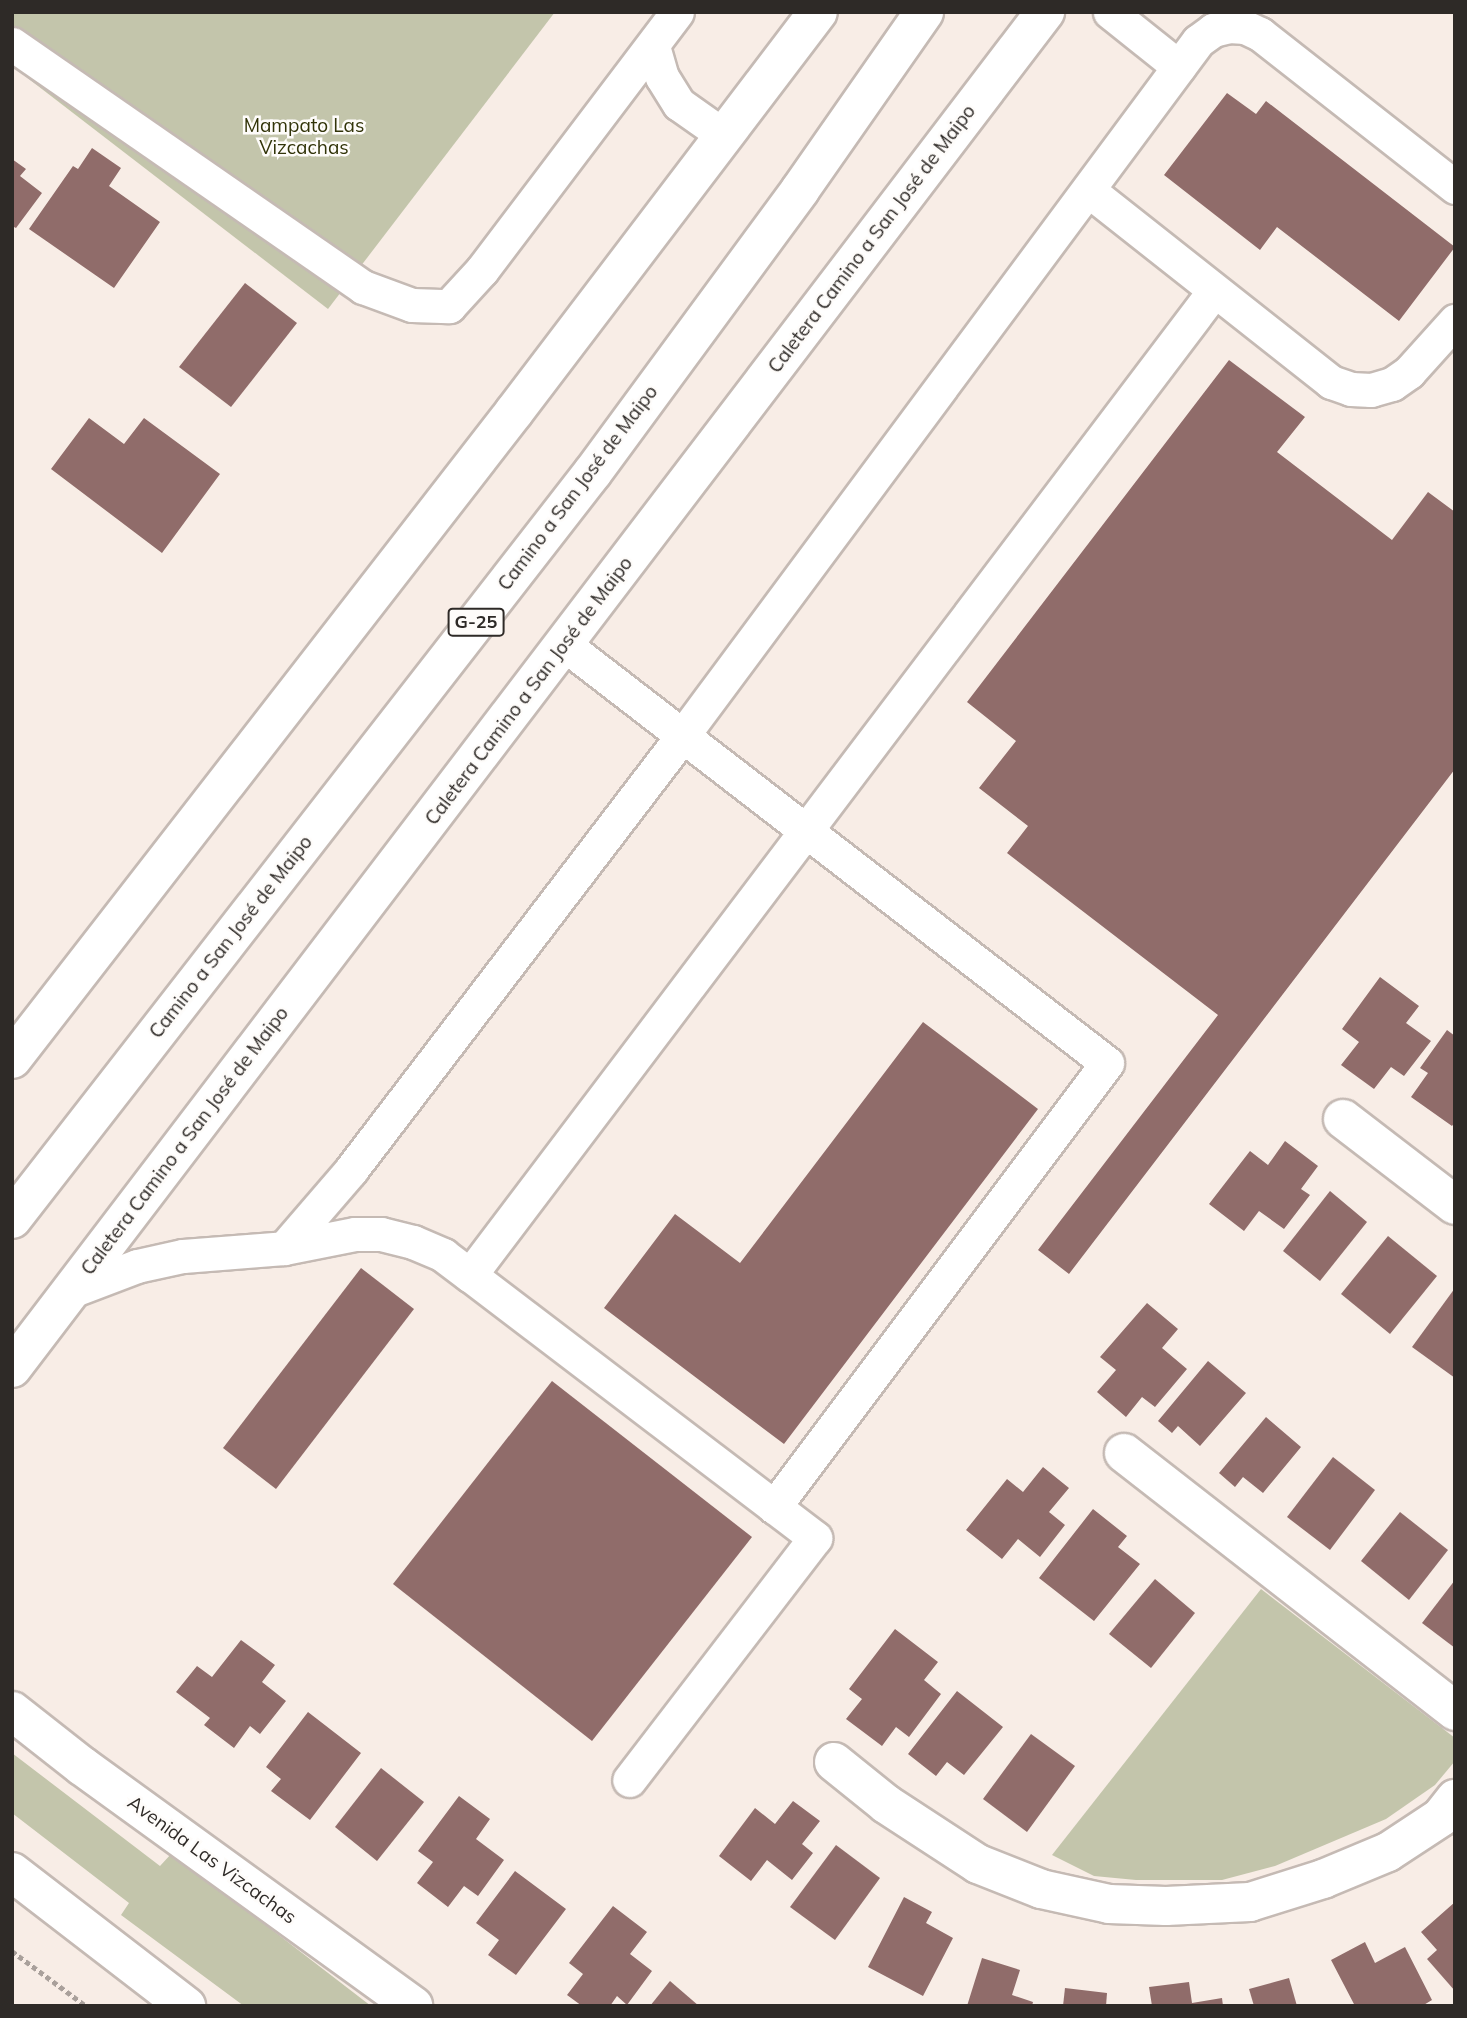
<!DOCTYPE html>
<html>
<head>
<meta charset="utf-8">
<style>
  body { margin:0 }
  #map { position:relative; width:1467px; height:2018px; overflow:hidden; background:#f8ede6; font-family:Mulish,sans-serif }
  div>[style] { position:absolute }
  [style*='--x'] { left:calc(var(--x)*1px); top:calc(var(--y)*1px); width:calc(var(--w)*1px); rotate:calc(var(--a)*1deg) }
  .green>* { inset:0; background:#c3c5ab }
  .building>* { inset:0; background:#906c6a }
  .path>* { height:4.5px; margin-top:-2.25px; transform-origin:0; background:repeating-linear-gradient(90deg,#a9a09b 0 5px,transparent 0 8.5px) }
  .roads { filter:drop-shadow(2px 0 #c5bab4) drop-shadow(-2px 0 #c5bab4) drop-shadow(0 2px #c5bab4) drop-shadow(0 -2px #c5bab4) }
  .lane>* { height:33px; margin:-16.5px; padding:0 16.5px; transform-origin:16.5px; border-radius:16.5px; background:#fff }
  .street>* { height:38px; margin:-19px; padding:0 19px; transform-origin:19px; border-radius:19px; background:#fff }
  .primary>* { height:38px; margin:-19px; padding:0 19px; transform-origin:19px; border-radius:19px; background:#fff }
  span { translate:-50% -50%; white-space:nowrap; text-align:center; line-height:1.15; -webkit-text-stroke:5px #fefcfa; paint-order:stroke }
  .shield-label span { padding:2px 5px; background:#fefcfa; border:2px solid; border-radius:5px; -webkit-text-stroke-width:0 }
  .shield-label { font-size:18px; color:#2e2a27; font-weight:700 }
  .park-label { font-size:19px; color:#323409 }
  .street-label { font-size:19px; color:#2e2a27 }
  .frame { position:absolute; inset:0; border:14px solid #2e2a27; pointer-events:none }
</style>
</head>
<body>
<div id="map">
  <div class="green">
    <i style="clip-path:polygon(12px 12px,555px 12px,328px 309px,12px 66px)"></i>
    <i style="clip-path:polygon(1261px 1589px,1455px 1738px,1455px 1761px,1435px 1785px,1386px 1819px,1275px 1866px,1222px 1880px,1136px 1880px,1094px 1876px,1052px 1855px)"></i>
    <i style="clip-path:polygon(12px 1753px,160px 1866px,172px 1853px,371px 2006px,244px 2006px,121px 1915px,129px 1903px,12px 1813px)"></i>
  </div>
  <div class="building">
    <i style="clip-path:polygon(1227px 93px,1256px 114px,1266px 101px,1455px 247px,1399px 321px,1277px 227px,1260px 250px,1164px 175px)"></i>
    <i style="clip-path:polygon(92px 148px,121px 168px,109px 186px,160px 222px,114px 288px,29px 229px,73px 166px,78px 169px)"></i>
    <i style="clip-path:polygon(12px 159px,26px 169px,20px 176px,42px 193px,16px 228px,12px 226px)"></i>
    <i style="clip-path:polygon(245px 283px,297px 323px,231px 407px,179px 367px)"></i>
    <i style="clip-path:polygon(1229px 360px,1305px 417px,1277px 452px,1392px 540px,1428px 492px,1455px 512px,1455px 769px,1069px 1274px,1038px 1250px,1218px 1015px,1007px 853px,1028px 826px,979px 788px,1016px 741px,967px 702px)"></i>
    <i style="clip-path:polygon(89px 418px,124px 444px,144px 418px,220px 474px,162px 553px,51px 469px)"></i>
    <i style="clip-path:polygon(1380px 977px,1419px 1006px,1406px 1023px,1431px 1041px,1404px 1076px,1391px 1067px,1374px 1089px,1341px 1065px,1359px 1042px,1342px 1029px)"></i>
    <i style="clip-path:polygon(923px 1022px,1038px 1109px,784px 1444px,604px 1308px,675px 1214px,740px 1263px)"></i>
    <i style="clip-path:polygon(1447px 1030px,1455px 1036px,1455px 1122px,1452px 1126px,1411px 1097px,1428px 1073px,1420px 1068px)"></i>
    <i style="clip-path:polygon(1285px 1141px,1318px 1166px,1301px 1189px,1310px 1195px,1284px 1229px,1259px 1211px,1244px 1231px,1209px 1204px,1250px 1151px,1268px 1165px)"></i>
    <i style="clip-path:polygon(1330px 1191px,1367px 1222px,1320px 1281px,1283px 1251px)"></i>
    <i style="clip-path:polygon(1388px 1236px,1437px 1276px,1390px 1334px,1341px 1294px)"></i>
    <i style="clip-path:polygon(361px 1268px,414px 1309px,276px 1489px,223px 1448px)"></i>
    <i style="clip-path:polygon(1455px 1288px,1455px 1378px,1412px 1347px)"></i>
    <i style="clip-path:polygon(1147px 1303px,1178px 1329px,1162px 1348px,1187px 1369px,1155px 1407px,1142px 1397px,1126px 1417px,1097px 1392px,1116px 1370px,1100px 1357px)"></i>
    <i style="clip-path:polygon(1208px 1361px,1246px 1393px,1200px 1446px,1178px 1426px,1172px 1433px,1158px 1421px)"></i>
    <i style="clip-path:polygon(552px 1381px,752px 1537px,592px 1741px,393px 1584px)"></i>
    <i style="clip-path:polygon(1266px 1417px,1301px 1447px,1263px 1493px,1243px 1477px,1235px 1487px,1219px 1473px)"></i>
    <i style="clip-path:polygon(1333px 1457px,1375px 1490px,1330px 1550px,1287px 1517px)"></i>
    <i style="clip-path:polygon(1043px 1467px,1069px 1488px,1049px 1512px,1065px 1525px,1040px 1557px,1018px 1539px,1002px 1559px,966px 1530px,1007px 1479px,1023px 1492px)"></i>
    <i style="clip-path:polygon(1093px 1509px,1127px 1536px,1118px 1547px,1140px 1564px,1094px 1621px,1039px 1578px)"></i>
    <i style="clip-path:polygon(1400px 1512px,1448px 1550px,1409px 1600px,1361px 1561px)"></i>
    <i style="clip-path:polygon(1155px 1579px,1195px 1613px,1151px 1668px,1109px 1634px)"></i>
    <i style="clip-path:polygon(1455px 1580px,1455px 1648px,1422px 1623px)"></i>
    <i style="clip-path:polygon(895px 1629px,938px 1662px,924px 1680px,941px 1694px,909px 1737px,896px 1727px,882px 1746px,846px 1719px,862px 1699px,849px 1689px)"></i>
    <i style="clip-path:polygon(241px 1640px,275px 1665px,262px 1682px,286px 1701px,260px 1734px,250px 1726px,234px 1748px,204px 1725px,210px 1718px,176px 1692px,197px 1666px,212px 1677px)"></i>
    <i style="clip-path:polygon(957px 1691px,1003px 1727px,964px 1775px,947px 1762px,936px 1776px,908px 1754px)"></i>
    <i style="clip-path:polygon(308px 1712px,361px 1753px,310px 1820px,271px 1791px,281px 1779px,266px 1767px)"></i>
    <i style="clip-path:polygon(1031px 1734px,1075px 1766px,1027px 1832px,983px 1799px)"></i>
    <i style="clip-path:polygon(381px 1768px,424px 1802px,377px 1861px,335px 1827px)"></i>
    <i style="clip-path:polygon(459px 1796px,490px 1819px,476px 1839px,504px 1860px,478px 1896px,464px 1886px,448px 1907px,417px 1883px,433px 1862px,418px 1851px)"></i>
    <i style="clip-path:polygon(793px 1801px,820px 1821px,802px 1844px,813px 1853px,792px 1880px,767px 1860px,751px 1881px,719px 1856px,755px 1808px,775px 1824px)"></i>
    <i style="clip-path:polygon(836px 1845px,880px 1878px,835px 1940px,790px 1907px)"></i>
    <i style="clip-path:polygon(515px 1871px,566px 1909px,516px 1975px,488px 1955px,499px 1940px,476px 1923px)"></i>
    <i style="clip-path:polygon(904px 1897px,932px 1912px,926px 1923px,953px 1938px,923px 1996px,868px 1967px)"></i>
    <i style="clip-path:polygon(1455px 1902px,1455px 1991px,1427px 1959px,1437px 1950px,1421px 1932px)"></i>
    <i style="clip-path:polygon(613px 1906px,647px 1932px,630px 1954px,652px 1971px,627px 2005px,617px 1996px,610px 2006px,582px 2006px,567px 1995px,583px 1974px,569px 1963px)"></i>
    <i style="clip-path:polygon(1365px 1942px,1375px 1963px,1405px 1947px,1432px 2000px,1422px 2006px,1355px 2006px,1331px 1960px)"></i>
    <i style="clip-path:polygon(982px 1958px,1020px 1970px,1012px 1995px,1033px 2002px,1032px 2006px,967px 2006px)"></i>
    <i style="clip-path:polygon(1289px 1978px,1297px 2006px,1254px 2006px,1249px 1989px)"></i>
    <i style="clip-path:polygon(670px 1981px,699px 2006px,650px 2006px)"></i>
    <i style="clip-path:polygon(1189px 1982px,1192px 2003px,1222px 1998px,1223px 2006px,1152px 2006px,1149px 1987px)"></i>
    <i style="clip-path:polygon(1065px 1988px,1107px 1993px,1106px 2006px,1063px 2006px)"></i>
  </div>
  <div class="path">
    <i style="--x:12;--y:1951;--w:92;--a:36.6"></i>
  </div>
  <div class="roads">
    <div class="lane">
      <i style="--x:1110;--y:12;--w:88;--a:38.6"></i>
      <i style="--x:12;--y:44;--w:427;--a:34.7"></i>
      <i style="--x:363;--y:287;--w:52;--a:20.2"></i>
      <i style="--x:412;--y:305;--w:37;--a:2"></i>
      <i style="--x:449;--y:306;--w:49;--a:-47.5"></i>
      <i style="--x:482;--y:270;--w:323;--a:-52.9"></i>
      <i style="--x:653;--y:46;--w:32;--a:74"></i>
      <i style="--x:662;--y:77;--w:32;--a:58"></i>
      <i style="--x:679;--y:104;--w:54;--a:35.2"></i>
      <i style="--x:1088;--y:190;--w:310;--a:38.3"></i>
      <i style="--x:1331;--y:382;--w:21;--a:19"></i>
      <i style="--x:1351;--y:389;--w:20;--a:3"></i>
      <i style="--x:1371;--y:390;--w:22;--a:-16"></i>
      <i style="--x:1392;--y:384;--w:21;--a:-35"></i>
      <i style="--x:1409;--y:372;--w:69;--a:-48"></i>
      <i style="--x:565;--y:645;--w:684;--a:37.64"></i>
      <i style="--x:1107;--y:1063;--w:555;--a:126.87"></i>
      <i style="--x:284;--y:1248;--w:103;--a:-49.3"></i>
      <i style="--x:351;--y:1170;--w:547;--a:-52.65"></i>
      <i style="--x:683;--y:735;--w:864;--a:-53.42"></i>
      <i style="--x:1198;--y:41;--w:19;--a:-36"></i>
      <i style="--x:1213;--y:30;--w:16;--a:-14"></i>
      <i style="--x:1229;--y:26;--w:16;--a:4"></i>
      <i style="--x:1245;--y:27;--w:17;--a:25"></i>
      <i style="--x:1260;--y:34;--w:248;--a:38.1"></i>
      <i style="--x:470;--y:1275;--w:1234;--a:-52.91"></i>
      <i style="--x:71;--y:1291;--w:71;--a:-20.7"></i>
      <i style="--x:137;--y:1266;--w:47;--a:-12.3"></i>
      <i style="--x:183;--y:1256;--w:101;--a:-4.5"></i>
      <i style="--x:284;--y:1248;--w:72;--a:-11.2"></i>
      <i style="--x:355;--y:1234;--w:26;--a:0"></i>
      <i style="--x:381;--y:1234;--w:33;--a:14"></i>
      <i style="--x:413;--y:1242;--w:33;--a:23"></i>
      <i style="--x:443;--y:1255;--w:34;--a:37"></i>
      <i style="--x:470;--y:1275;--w:434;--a:37.3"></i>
      <i style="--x:815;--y:1538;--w:305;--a:127.5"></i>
    </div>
    <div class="street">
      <i style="--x:1343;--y:1119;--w:141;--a:37.5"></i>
      <i style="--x:12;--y:1368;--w:1705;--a:-52.7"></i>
      <i style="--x:1124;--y:1453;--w:420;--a:37.9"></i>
      <i style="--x:12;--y:1711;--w:89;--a:38.2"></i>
      <i style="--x:82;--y:1766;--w:409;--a:35.9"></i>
      <i style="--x:834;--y:1762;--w:67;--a:38.9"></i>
      <i style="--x:886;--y:1804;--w:110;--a:33.1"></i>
      <i style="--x:978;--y:1864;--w:68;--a:21.6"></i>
      <i style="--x:1041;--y:1889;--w:70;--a:12.4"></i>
      <i style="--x:1109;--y:1904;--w:57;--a:2"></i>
      <i style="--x:1166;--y:1906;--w:84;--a:-2.7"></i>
      <i style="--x:1250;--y:1902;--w:77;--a:-17.5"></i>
      <i style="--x:1323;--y:1879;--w:70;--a:-22.6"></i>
      <i style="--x:1388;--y:1852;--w:64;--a:-33.4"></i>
      <i style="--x:1441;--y:1817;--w:23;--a:-52"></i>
      <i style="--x:12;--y:1872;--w:220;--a:37.6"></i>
    </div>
    <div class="primary">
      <i style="--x:12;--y:1059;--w:819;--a:-52.19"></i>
      <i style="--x:514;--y:412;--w:502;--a:-52.77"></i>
      <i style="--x:12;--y:1219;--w:946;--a:-52.13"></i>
      <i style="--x:593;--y:472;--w:350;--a:-53.7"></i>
      <i style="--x:800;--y:190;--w:217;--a:-55.1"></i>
    </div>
  </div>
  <div class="shield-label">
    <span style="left:476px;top:622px">G-25</span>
  </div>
  <div class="park-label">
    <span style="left:304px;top:137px">Mampato Las<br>Vizcachas</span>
  </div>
  <div class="street-label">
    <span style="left:872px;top:239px;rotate:-53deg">Caletera Camino a San José de Maipo</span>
    <span style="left:578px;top:488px;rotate:-53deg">Camino a San José de Maipo</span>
    <span style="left:529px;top:691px;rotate:-53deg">Caletera Camino a San José de Maipo</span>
    <span style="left:231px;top:937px;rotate:-52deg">Camino a San José de Maipo</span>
    <span style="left:185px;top:1141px;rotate:-53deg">Caletera Camino a San José de Maipo</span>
    <span style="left:212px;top:1860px;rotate:36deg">Avenida Las Vizcachas</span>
  </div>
  <div class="frame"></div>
</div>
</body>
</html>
